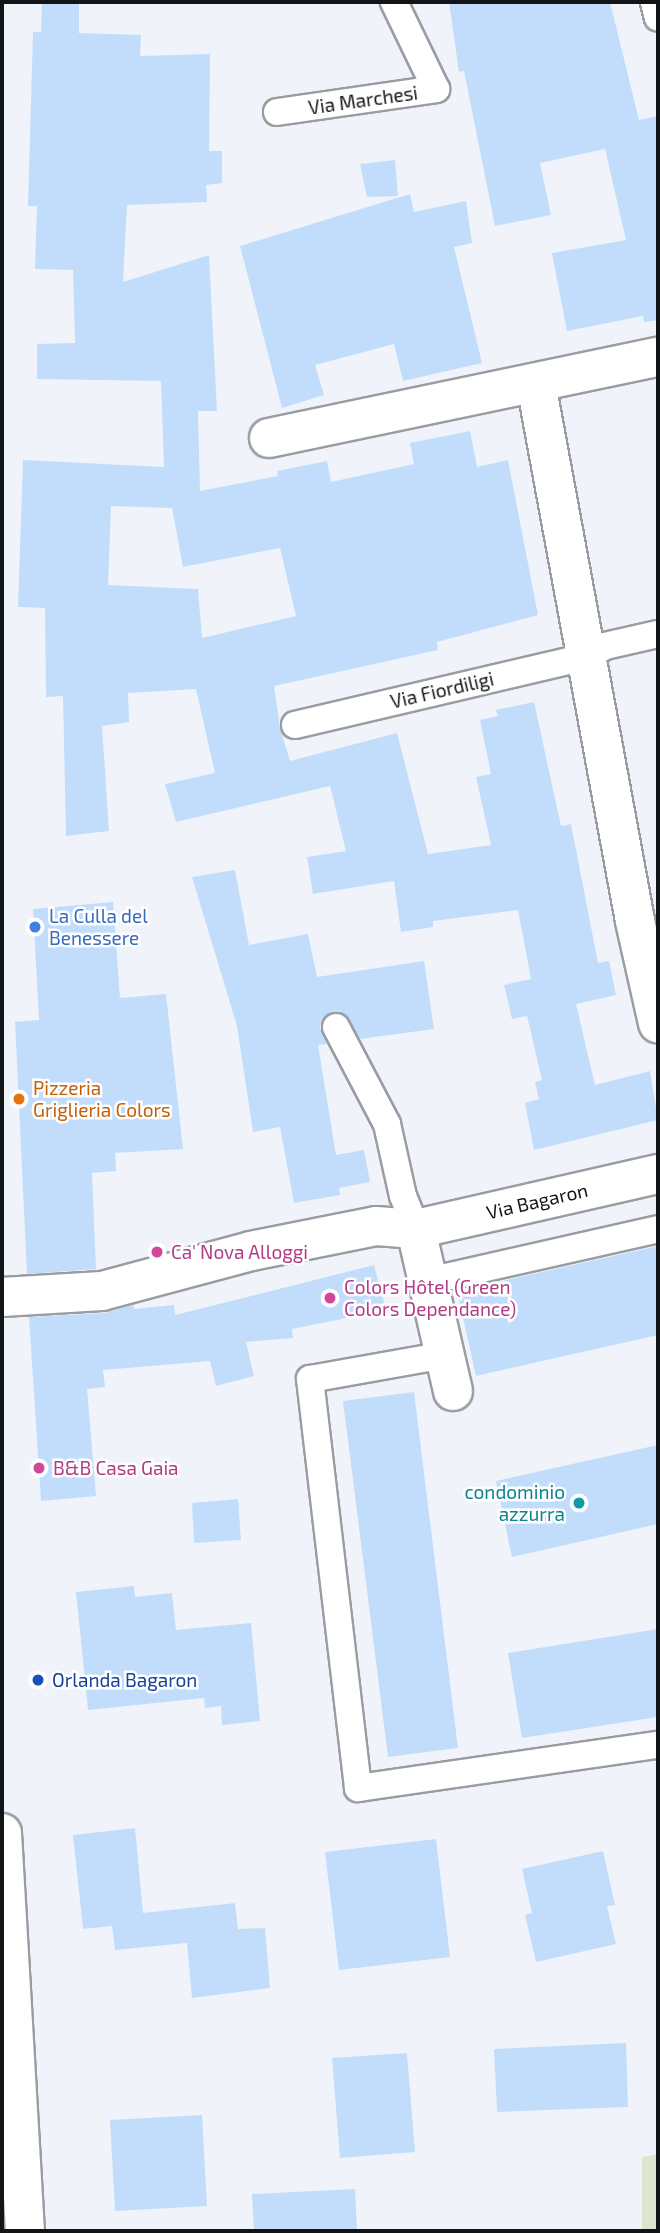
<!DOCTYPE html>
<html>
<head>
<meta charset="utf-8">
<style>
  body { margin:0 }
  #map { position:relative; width:660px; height:2233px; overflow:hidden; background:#f0f4fa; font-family:"Exo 2",sans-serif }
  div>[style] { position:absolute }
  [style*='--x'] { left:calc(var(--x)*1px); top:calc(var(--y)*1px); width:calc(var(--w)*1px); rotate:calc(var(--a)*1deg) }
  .green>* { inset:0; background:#dee5ce }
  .building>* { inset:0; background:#c2ddfc }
  .roads { filter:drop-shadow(2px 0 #999da2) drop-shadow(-2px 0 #999da2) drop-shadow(0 2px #999da2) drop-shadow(0 -2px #999da2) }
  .service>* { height:26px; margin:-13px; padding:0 13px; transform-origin:13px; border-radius:13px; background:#fff }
  .minor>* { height:38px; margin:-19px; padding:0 19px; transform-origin:19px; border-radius:19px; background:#fff }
  .secondary>* { height:38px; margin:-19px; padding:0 19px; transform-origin:19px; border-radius:19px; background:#fff }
  .dots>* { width:19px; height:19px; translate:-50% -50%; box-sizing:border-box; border:4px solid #fff; border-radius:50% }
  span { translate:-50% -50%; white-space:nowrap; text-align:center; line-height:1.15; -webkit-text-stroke:5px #fff; paint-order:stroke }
  .street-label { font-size:19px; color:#121415 }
  .shop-label { font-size:19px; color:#366cbe }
  .left { translate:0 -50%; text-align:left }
  .food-label { font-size:19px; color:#c56008 }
  .hotel-label { font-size:19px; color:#b23c85 }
  .culture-label { font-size:19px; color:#0d838f }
  .right { translate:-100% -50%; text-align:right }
  .transit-label { font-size:19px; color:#164399 }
  .frame { position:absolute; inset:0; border:4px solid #121415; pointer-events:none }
</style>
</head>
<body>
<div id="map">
  <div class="green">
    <i style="clip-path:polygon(658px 2154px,658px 2231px,642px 2231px,642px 2157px)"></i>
  </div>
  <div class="building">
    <i style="clip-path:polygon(evenodd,42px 2px,79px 2px,79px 33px,141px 35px,140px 56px,210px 54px,209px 151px,222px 151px,222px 183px,206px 185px,207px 202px,127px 205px,123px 282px,209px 255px,217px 411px,198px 411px,200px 491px,278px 476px,277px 471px,327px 461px,331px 482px,414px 464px,410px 443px,470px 431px,477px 467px,508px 460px,538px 615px,437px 642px,438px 650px,274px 686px,280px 728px,290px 761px,397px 733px,428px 854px,491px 845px,476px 777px,491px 774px,480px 720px,498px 716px,496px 710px,534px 702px,561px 826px,571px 824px,598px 963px,609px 961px,616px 995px,576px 1004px,595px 1085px,650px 1071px,658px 1120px,534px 1150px,525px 1103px,539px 1099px,535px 1082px,542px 1080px,527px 1016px,512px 1019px,504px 985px,531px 979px,518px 910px,433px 921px,433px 927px,401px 932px,394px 881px,313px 894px,307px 857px,346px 851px,330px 786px,176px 822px,165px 784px,215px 773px,196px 689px,128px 693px,129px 722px,102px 726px,109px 831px,66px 836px,63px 696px,46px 697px,45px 608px,18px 607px,23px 460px,164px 467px,161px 381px,37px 379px,37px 344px,75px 343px,73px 270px,35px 269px,37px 206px,28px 206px,33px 32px,41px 32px,42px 2px,111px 506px,172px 508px,183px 567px,280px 548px,296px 616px,202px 638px,198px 589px,108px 585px,111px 506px)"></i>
    <i style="clip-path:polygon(449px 2px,610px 2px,639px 120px,658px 116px,658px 320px,644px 322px,643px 316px,567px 331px,552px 253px,626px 240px,605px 149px,540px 163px,551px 215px,495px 226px,464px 71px,459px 72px)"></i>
    <i style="clip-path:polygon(395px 160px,398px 196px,367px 197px,360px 164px)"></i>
    <i style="clip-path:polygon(410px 194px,414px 212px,466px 201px,472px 243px,454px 247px,482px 363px,403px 381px,394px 344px,315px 365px,324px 395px,282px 408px,240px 246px)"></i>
    <i style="clip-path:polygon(235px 870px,249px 945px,308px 934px,317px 977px,424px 961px,434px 1029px,360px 1039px,344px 1013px,329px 1013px,322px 1019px,320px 1027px,327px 1044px,318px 1045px,336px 1155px,364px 1150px,370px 1182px,339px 1188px,340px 1195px,294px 1203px,280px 1127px,253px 1132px,237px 1026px,192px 877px)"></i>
    <i style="clip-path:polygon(113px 902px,120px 998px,166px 994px,183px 1149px,115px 1153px,116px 1171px,92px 1173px,96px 1269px,27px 1274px,15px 1022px,39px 1020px,33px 909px)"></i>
    <i style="clip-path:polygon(658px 1246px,658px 1335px,476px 1376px,457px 1291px)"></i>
    <i style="clip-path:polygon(374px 1265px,386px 1310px,292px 1329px,293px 1338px,246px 1342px,254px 1376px,216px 1386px,210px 1361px,103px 1370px,105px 1387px,87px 1389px,96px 1496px,41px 1501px,29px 1317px,104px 1313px,133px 1305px,134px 1309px,174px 1305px,175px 1315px)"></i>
    <i style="clip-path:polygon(414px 1392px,458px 1748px,388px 1757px,343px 1401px)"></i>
    <i style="clip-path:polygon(658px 1445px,658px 1524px,512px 1557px,496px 1481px)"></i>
    <i style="clip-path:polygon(238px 1499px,241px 1540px,194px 1543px,192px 1503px)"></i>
    <i style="clip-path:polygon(134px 1586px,135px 1597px,172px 1593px,176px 1630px,251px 1623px,260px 1721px,222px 1725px,221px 1706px,205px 1708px,204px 1698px,88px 1710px,76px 1592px)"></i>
    <i style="clip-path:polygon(658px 1629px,658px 1717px,522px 1738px,508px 1653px)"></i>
    <i style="clip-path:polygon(135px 1828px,143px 1913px,235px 1903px,238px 1929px,265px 1928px,270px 1988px,192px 1998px,187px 1943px,115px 1950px,112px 1926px,83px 1929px,73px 1835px)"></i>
    <i style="clip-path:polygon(436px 1839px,450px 1957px,339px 1970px,325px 1852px)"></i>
    <i style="clip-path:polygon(603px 1851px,615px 1905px,607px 1906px,616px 1944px,536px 1962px,525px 1915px,532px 1913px,522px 1869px)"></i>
    <i style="clip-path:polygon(626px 2043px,628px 2107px,497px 2112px,494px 2049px)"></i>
    <i style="clip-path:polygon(407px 2053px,415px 2152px,340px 2158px,332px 2058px)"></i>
    <i style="clip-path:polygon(202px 2115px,207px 2206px,115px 2211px,110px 2120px)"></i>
    <i style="clip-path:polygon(355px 2189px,357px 2231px,254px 2231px,252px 2194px)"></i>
  </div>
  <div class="roads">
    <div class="service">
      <i style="--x:654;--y:2;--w:16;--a:76"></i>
      <i style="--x:277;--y:112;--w:161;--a:-8.2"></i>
      <i style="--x:436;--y:89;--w:97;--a:-115.8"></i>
      <i style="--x:295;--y:725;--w:302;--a:-13.2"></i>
      <i style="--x:589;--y:656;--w:19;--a:-32"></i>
      <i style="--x:605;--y:646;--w:54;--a:-12.8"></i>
      <i style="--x:336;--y:1027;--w:110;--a:62.3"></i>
      <i style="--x:387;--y:1124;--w:74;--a:77.5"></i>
      <i style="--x:403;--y:1196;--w:35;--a:68"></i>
      <i style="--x:428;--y:1281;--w:236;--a:-12.7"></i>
      <i style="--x:445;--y:1355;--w:137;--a:169.9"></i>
      <i style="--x:310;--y:1379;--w:412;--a:83.3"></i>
      <i style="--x:358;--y:1788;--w:303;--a:-8.2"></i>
    </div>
    <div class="minor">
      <i style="--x:536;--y:384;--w:546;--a:79.55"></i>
      <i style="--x:635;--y:921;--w:105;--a:77.3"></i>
      <i style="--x:269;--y:438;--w:397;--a:-11.8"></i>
      <i style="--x:2;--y:1297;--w:100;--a:-3.4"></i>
      <i style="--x:102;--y:1291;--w:154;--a:-15"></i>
      <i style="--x:251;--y:1251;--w:127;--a:-11.3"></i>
      <i style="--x:376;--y:1226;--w:40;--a:4.3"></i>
      <i style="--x:453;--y:1391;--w:166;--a:-102.9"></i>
      <i style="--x:416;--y:1229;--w:248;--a:-12.8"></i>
    </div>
    <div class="secondary">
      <i style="--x:2;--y:1833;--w:399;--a:86.7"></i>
    </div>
  </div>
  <div class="dots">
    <i style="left:35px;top:927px;background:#3f7fe0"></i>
    <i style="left:19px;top:1099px;background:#e8710a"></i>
    <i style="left:157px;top:1252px;background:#d1479c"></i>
    <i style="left:330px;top:1298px;background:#d1479c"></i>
    <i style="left:39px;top:1468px;background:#d1479c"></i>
    <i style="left:579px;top:1503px;background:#0f9aa8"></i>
    <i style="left:38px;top:1680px;background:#1a4fb4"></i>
  </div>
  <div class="street-label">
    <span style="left:363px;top:100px;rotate:-8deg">Via Marchesi</span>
    <span style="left:442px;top:690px;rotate:-13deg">Via Fiordiligi</span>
    <span style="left:537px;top:1201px;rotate:-13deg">Via Bagaron</span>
  </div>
  <div class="shop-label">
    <span class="left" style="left:49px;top:927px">La Culla del<br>Benessere</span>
  </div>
  <div class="food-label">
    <span class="left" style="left:33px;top:1099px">Pizzeria<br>Griglieria Colors</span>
  </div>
  <div class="hotel-label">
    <span class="left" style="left:171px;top:1252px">Ca' Nova Alloggi</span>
    <span class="left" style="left:344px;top:1298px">Colors Hôtel (Green<br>Colors Dependance)</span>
    <span class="left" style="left:53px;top:1468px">B&amp;B Casa Gaia</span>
  </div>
  <div class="culture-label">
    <span class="right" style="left:565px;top:1503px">condominio<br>azzurra</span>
  </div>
  <div class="transit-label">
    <span class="left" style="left:52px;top:1680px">Orlanda Bagaron</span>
  </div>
  <div class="frame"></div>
</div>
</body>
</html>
